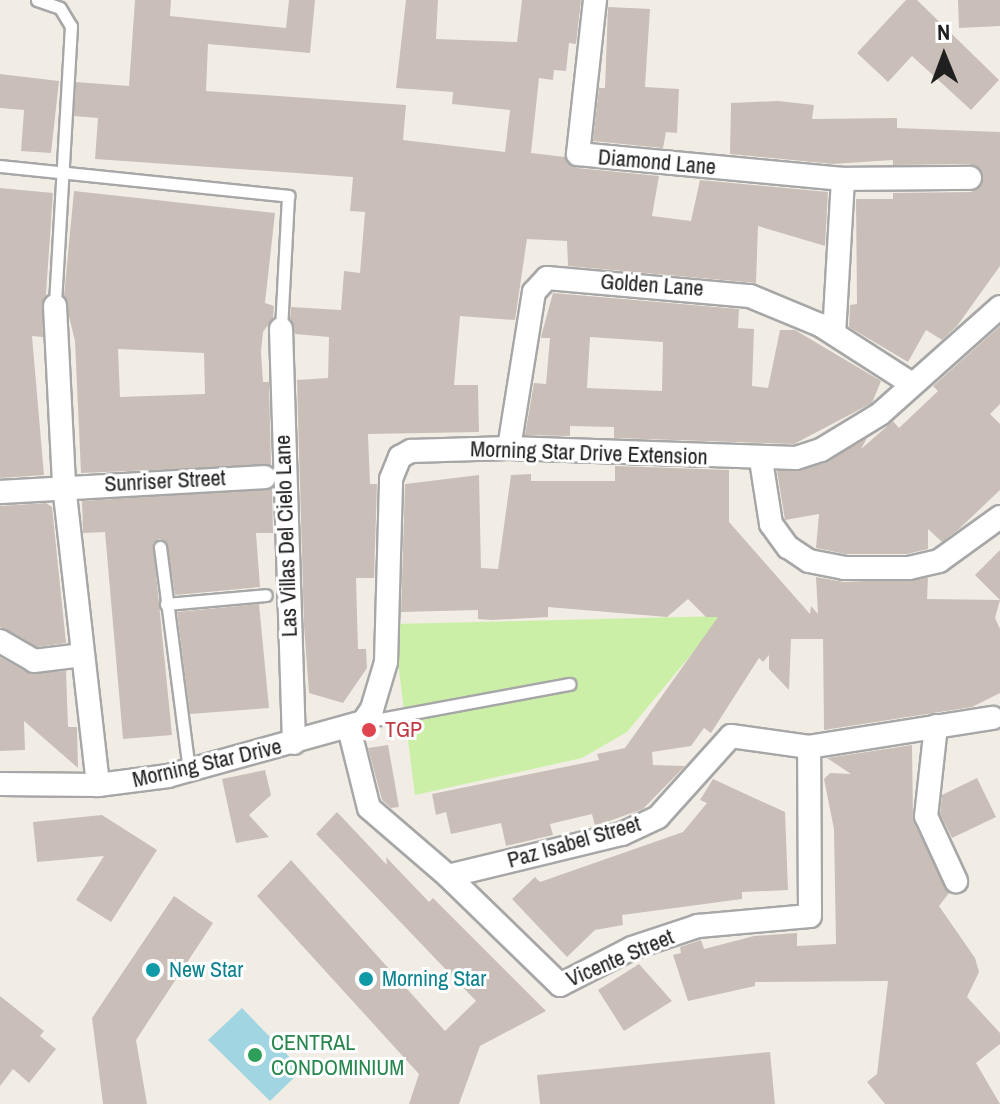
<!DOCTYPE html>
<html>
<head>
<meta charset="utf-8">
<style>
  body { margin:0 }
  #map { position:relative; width:1000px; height:1104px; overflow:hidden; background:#f1ede5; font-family:"Archivo Narrow",sans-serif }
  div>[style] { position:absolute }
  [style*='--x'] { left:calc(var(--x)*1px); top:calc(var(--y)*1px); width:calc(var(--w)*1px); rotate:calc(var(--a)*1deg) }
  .grass>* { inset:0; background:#ccefa7 }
  .water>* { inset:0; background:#a2d5e2 }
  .building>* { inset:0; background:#c9bfb8 }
  .roads { filter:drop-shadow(2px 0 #a7a7a7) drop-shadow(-2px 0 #a7a7a7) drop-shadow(0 2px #a7a7a7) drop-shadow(0 -2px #a7a7a7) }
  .service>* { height:11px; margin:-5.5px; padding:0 5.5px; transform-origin:5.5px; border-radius:5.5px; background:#fff }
  .minor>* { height:22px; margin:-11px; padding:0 11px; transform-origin:11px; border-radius:11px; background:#fff }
  .dots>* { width:22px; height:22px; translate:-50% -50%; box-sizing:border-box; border:4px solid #fff; border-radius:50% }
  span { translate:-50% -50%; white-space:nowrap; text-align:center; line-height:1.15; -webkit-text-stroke:6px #fff; paint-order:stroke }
  .street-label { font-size:22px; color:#202020 }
  .health-label { font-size:22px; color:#be3a42 }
  .left { translate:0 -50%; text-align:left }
  .culture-label { font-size:22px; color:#0d838f }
  .leisure-label { font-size:22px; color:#27864d }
  .north { position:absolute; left:904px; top:16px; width:80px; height:80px; -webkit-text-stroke:6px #fff; paint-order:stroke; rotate:359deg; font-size:22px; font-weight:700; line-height:32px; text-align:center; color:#202020 }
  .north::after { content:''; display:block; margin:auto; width:28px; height:36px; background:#202020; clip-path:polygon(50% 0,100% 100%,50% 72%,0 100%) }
</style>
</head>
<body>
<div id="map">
  <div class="grass">
    <i style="clip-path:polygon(723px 616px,627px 732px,582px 758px,415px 795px,393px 624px)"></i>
  </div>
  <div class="water">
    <i style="clip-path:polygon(242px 1008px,302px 1070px,270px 1101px,208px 1040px)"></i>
  </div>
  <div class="building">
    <i style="clip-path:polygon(135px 0,171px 0,170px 16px,286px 28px,289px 0,315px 0,310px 53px,208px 44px,206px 91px,406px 105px,403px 140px,505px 152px,510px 110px,452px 104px,453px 92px,396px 88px,406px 0,438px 0,436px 39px,517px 42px,522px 0,581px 0,576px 44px,569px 43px,566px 71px,554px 70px,553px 80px,539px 78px,531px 153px,565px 157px,577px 168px,659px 176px,652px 216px,691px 221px,700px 180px,828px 192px,825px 246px,758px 226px,756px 283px,568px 266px,567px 241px,527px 239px,515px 320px,460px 316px,454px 385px,478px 385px,479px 432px,368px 434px,370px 484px,377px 484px,374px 578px,356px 578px,358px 649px,366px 649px,367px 668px,343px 703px,309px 693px,304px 626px,297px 380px,328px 378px,329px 337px,295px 334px,290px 319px,291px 307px,341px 310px,344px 271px,360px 273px,365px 212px,350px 211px,353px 177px,95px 159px,98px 118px,74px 116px,76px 82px,129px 86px)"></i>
    <i style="clip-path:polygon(906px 0,917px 0,999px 80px,971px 110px,912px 56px,888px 82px,857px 53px)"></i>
    <i style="clip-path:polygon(958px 0,1000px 0,1000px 26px,959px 28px)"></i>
    <i style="clip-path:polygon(608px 7px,650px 9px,645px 87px,679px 89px,677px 133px,666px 132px,663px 148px,593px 141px,599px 88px,605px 88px)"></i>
    <i style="clip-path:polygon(0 74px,59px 81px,51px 153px,21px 151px,24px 110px,0 108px)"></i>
    <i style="clip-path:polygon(778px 101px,814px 105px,812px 119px,897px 118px,897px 128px,1000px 132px,1000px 266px,957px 326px,942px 340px,926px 330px,908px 362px,849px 327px,850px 305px,857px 304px,856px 199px,893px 199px,893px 193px,971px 192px,982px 184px,982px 172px,970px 164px,893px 165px,893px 160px,833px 164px,730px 154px,731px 103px)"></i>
    <i style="clip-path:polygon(0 188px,53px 193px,43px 337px,32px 336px,44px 475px,0 478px)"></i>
    <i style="clip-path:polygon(evenodd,74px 191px,275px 213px,265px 303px,274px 306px,273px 318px,263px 332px,261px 352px,263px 382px,269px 382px,271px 465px,81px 473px,75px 341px,64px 296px,74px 191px,118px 349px,204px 353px,205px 394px,120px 397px,118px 349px)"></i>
    <i style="clip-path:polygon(evenodd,553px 293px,739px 309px,738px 328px,754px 329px,752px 386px,768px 388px,780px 330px,795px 330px,881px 381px,872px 403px,794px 444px,614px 438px,614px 427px,570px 426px,570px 436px,525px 435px,534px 383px,546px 384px,550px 338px,541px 338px,542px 333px,553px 293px,590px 337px,663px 342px,662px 391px,587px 388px,590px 337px)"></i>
    <i style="clip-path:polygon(1000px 326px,1000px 404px,990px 414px,1000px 424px,1000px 490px,959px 529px,942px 542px,928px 529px,928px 549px,907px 554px,845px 554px,816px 548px,819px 514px,785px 520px,777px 471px,825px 463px,867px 438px,861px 449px,893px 421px,899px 428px,938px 391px,933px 386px)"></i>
    <i style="clip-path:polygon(615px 466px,729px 470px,729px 522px,810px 614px,811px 606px,818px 614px,816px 577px,844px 582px,928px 578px,927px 599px,1000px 600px,995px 618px,1000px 629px,1000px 693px,972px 707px,824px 730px,823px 639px,791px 639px,789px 690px,769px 669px,769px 655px,763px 662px,759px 658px,711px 733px,704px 728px,691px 746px,652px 752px,653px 765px,685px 766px,643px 809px,595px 826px,592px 814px,550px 824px,553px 835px,506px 846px,501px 823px,451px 834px,446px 812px,436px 815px,432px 794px,599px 760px,597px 754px,625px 748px,718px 617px,706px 617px,688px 599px,667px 617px,548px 607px,548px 617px,492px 620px,478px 619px,478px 610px,401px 612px,405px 484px,479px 475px,481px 568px,498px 569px,511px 475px,531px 474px,531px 481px,615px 481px)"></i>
    <i style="clip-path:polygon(272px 489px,273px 533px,256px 533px,260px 587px,175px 595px,167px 543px,160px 539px,153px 543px,172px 735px,123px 739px,105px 532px,83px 533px,82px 501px)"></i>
    <i style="clip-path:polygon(46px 503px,52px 507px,66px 643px,37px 647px,0 627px,0 506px)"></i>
    <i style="clip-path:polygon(1000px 550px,1000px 600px,975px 575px)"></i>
    <i style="clip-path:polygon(259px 604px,269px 708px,190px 714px,177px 612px)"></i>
    <i style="clip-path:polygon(0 657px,28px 673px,66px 671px,68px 727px,77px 727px,78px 768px,24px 721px,25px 750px,0 751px)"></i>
    <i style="clip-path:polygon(388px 745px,399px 807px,391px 808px,382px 800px,368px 748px)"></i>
    <i style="clip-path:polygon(912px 745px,913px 821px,949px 893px,939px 906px,975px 958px,979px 972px,967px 997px,1000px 1033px,1000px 1044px,976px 1063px,1000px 1104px,885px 1104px,867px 1082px,877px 1074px,888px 981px,755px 982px,755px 986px,688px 1001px,673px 955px,681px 953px,680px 947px,701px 940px,704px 949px,754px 936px,797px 933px,797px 946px,836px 944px,834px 829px,824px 779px,830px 773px,851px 774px,827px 758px)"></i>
    <i style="clip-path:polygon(265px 770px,271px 795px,249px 815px,269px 837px,236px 843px,222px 779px)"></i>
    <i style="clip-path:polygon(977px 778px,996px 817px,952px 838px,940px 814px,942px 795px)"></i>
    <i style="clip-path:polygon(713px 779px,785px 812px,788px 890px,742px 892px,742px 899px,622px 915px,623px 925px,595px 930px,567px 957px,512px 899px,535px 877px,540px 882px,683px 832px,707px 803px,700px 800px)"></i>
    <i style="clip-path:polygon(337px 812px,387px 865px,386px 857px,429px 902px,433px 898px,546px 1011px,480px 1046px,459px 1104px,409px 1104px,419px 1074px,257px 896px,291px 860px,445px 1031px,476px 1001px,316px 834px)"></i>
    <i style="clip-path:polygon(102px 815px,157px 850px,111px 922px,76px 900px,104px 856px,37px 862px,33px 822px)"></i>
    <i style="clip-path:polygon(174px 896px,213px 923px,136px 1040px,147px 1104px,103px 1104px,92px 1018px)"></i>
    <i style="clip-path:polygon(639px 964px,672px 1001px,624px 1031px,598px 990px)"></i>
    <i style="clip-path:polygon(0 996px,44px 1031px,40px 1036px,56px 1049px,29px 1083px,13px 1069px,0 1086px)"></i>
    <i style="clip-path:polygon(770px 1052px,775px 1104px,540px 1104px,537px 1075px)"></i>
  </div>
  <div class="roads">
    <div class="service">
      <i style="--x:37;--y:0;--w:24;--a:19"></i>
      <i style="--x:60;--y:8;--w:21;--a:59"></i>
      <i style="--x:71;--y:26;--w:280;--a:93.3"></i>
      <i style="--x:0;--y:166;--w:290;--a:5.9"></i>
      <i style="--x:288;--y:196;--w:133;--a:93"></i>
      <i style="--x:160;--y:547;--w:226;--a:82.6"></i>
      <i style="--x:166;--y:604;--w:100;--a:-5.1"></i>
      <i style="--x:364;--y:722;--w:209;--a:-10.5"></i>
    </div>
    <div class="minor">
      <i style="--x:595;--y:0;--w:155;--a:96.3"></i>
      <i style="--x:578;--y:154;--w:266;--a:5.4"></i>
      <i style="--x:843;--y:179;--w:154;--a:93.3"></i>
      <i style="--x:843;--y:179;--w:127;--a:-0.5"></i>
      <i style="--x:55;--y:306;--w:180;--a:87.1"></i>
      <i style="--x:64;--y:486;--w:301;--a:83.5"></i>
      <i style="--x:281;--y:329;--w:414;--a:88.2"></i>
      <i style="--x:509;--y:448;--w:158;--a:-80.9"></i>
      <i style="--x:534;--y:292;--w:19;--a:-47"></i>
      <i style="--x:547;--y:278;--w:204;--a:5.1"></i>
      <i style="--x:750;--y:296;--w:76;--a:22.5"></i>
      <i style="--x:820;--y:325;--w:109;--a:32.7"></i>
      <i style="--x:761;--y:460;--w:65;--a:81.1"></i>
      <i style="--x:771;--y:524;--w:29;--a:54"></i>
      <i style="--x:788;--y:547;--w:25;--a:34"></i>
      <i style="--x:809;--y:561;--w:36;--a:11"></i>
      <i style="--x:844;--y:568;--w:65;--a:0"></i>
      <i style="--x:909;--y:568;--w:31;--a:-13"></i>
      <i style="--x:939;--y:561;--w:75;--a:-35.8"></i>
      <i style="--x:0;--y:492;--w:265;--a:-3.2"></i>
      <i style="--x:0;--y:641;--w:39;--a:30"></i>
      <i style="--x:34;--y:661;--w:49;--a:-7"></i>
      <i style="--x:936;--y:726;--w:91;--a:96.3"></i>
      <i style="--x:926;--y:816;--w:72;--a:65.2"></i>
      <i style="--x:349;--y:728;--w:82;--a:76"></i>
      <i style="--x:369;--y:808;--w:104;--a:40.7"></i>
      <i style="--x:448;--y:876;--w:179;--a:-13.6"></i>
      <i style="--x:622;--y:834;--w:40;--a:-25"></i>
      <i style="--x:658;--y:817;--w:109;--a:-48"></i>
      <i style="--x:731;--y:736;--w:79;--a:8"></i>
      <i style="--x:809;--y:747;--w:186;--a:-9"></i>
      <i style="--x:0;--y:784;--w:98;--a:0.6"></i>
      <i style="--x:98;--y:785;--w:71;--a:-7.3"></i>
      <i style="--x:168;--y:776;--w:202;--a:-15.5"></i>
      <i style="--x:363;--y:722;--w:16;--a:-55"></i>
      <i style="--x:372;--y:709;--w:49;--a:-73.4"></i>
      <i style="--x:386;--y:662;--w:183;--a:-88.4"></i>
      <i style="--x:391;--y:479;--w:24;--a:-68"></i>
      <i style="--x:400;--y:457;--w:13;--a:-29"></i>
      <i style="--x:411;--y:451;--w:98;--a:-1.8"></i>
      <i style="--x:509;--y:448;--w:287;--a:2"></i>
      <i style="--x:796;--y:458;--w:26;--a:-18"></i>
      <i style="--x:821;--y:450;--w:69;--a:-31.4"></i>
      <i style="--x:880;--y:414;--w:161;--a:-41.7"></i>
      <i style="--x:448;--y:876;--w:156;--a:44.2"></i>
      <i style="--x:560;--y:985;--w:81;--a:-27.2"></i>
      <i style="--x:632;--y:948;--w:70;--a:-18.4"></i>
      <i style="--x:698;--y:926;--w:112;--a:-5.1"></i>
      <i style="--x:810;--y:916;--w:169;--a:-90.3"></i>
    </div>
  </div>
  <div class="dots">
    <i style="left:369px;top:730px;background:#e0444e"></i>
    <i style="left:153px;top:970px;background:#0f9aa8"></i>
    <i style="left:366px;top:979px;background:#0f9aa8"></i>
    <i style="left:255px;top:1055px;background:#2e9e5b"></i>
  </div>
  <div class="street-label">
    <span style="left:657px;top:162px;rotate:5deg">Diamond Lane</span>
    <span style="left:652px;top:285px;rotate:4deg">Golden Lane</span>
    <span style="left:589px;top:453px;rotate:2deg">Morning Star Drive Extension</span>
    <span style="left:165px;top:481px;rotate:-3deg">Sunriser Street</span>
    <span style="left:286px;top:536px;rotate:-92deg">Las Villas Del Cielo Lane</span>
    <span style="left:207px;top:763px;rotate:-13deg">Morning Star Drive</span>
    <span style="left:574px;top:842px;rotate:-16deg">Paz Isabel Street</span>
    <span style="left:620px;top:958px;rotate:-23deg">Vicente Street</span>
  </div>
  <div class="health-label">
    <span class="left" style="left:385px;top:730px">TGP</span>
  </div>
  <div class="culture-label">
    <span class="left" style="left:169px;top:970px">New Star</span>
    <span class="left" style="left:382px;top:979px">Morning Star</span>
  </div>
  <div class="leisure-label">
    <span class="left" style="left:271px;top:1055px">CENTRAL<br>CONDOMINIUM</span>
  </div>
  <div class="north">N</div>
</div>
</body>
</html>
